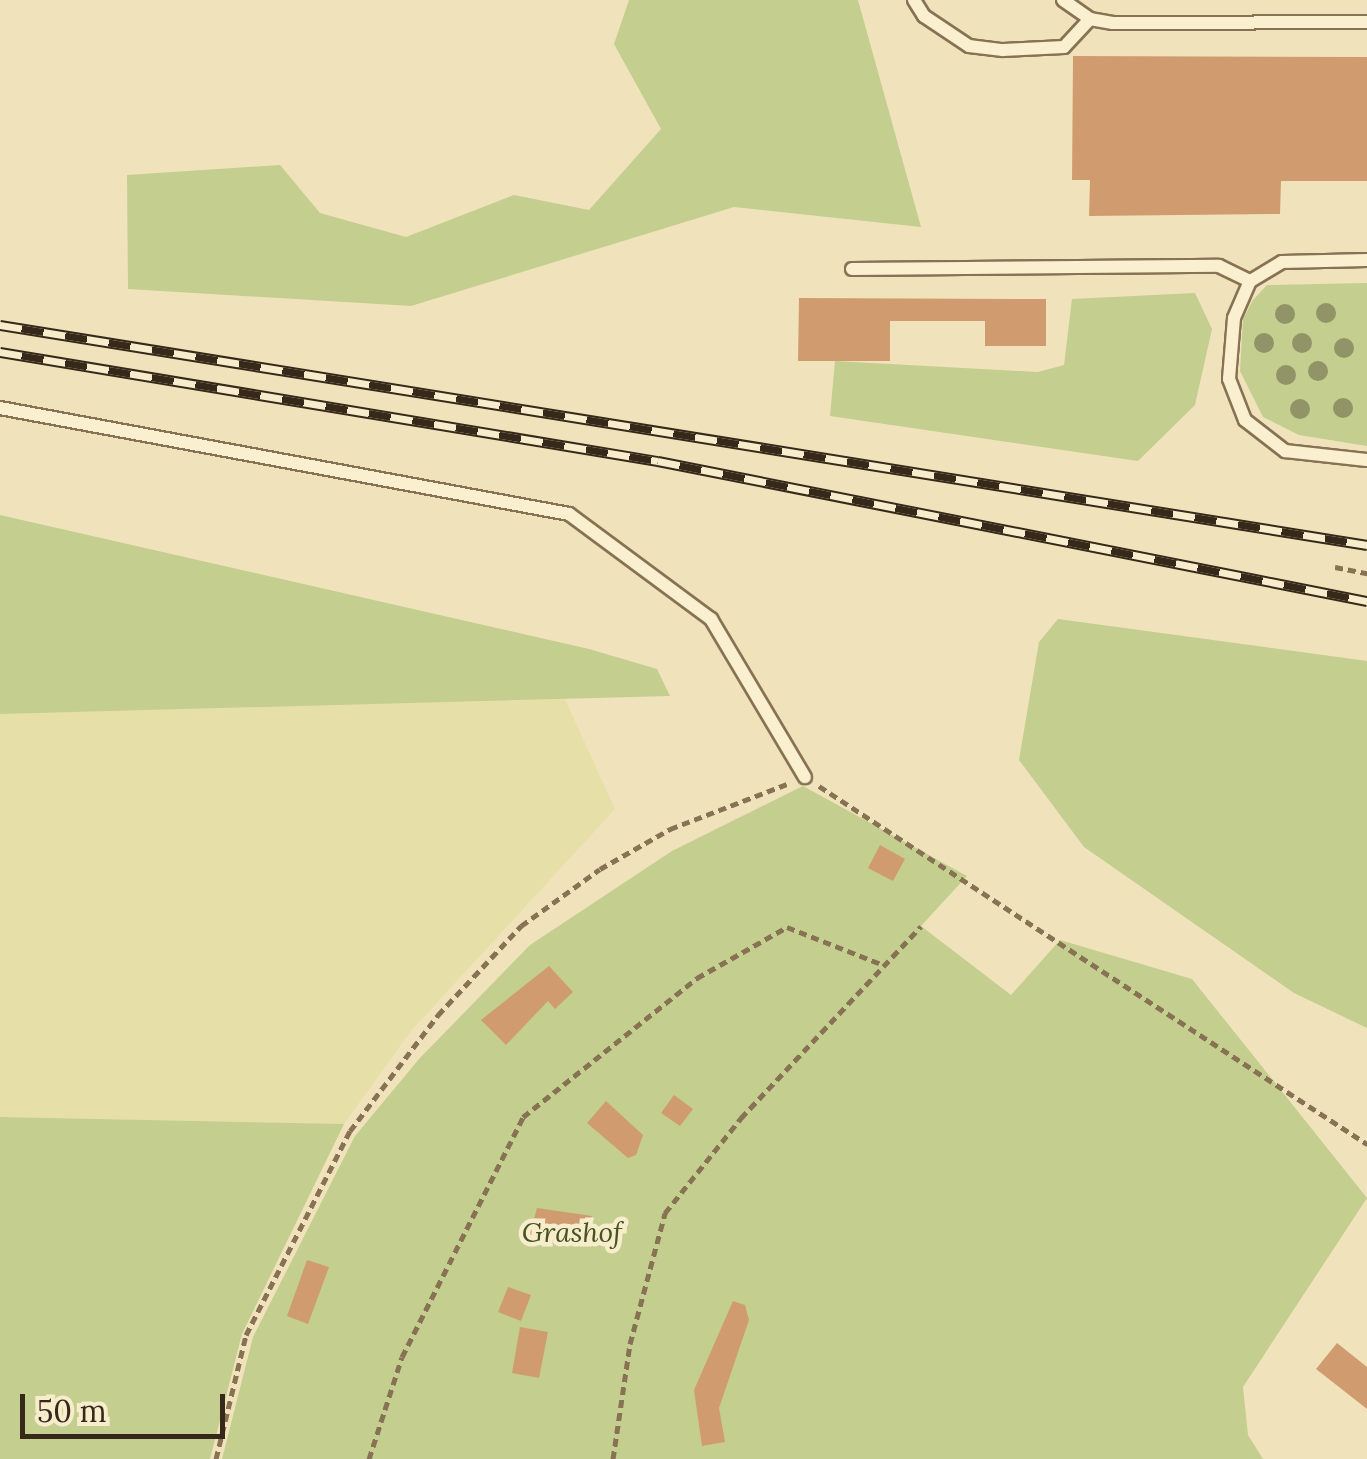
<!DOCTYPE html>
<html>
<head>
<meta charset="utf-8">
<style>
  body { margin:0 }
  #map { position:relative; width:1367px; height:1459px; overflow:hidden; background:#f0e3bb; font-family:Lora,serif }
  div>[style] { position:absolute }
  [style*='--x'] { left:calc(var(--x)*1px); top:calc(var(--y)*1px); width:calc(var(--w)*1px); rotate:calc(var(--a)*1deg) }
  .farmland>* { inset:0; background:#e6dfa8 }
  .green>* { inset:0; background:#c3ce8f }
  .building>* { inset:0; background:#d09c6f }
  .path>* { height:5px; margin-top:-2.5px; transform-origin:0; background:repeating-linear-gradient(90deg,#877254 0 8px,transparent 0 13px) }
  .roads { filter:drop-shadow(2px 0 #877254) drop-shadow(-2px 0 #877254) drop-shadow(0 2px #877254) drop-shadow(0 -2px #877254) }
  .service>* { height:12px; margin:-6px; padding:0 6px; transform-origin:6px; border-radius:6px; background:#faefce }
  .rail>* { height:11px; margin-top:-5.5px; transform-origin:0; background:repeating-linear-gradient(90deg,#f7eccb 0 22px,#36291a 0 44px); box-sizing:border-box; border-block:2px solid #36291a }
  .trees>* { width:20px; height:20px; margin:-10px; border-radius:50%; background:#919466 }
  span { translate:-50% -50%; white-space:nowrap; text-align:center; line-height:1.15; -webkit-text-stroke:9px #f7eccb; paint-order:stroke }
  .park-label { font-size:28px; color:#445320; font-style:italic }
  .scale { position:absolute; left:20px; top:1394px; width:205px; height:45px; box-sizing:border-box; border:5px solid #36291a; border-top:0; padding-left:12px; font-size:30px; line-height:35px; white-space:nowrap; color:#36291a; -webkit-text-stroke:8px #f7eccb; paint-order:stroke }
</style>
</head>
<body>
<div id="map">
  <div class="farmland">
    <i style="clip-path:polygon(564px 697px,615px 809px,411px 1031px,344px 1124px,0 1117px,0 714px)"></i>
  </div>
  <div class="green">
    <i style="clip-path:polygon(629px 0,858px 0,921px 227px,734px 207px,411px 306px,128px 289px,127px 175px,280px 165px,320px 213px,406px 237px,514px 195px,589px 210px,661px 129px,614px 44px)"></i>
    <i style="clip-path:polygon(1367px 283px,1367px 446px,1299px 435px,1263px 417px,1240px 371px,1243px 319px,1253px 300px,1267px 285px)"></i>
    <i style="clip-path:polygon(1195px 293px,1212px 329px,1195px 405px,1138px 461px,830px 416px,835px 361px,1038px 372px,1064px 365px,1072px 299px)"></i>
    <i style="clip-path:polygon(0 515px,589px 649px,657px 669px,670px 696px,0 714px)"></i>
    <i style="clip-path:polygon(1058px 619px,1367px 661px,1367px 1028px,1294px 993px,1084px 847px,1019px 760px,1039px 642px)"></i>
    <i style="clip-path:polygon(803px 786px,967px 876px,921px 926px,1011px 995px,1060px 940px,1192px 979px,1367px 1198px,1243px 1387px,1248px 1435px,1263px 1459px,222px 1459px,253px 1337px,355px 1136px,419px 1059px,530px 945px,672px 851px)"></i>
    <i style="clip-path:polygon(0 1117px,344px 1124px,242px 1334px,210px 1459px,0 1459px)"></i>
  </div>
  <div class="building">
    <i style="clip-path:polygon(1073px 56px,1367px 57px,1367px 181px,1281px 181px,1280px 214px,1089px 216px,1090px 180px,1072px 180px)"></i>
    <i style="clip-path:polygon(799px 298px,1046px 299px,1046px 346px,985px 346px,985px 321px,890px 321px,890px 361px,798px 361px)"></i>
    <i style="clip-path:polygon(880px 845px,905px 859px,893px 881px,868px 868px)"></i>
    <i style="clip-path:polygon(549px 966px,573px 992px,555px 1009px,548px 1001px,506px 1045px,481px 1020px)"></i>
    <i style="clip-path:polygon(674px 1095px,693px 1109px,680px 1126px,661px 1113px)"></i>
    <i style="clip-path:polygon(606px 1101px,643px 1135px,636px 1155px,628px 1158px,587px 1123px)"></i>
    <i style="clip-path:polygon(537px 1208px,592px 1216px,583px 1245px,529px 1237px)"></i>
    <i style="clip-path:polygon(307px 1260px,329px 1267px,308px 1324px,287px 1316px)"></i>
    <i style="clip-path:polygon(508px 1287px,531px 1295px,521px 1321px,498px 1312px)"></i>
    <i style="clip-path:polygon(733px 1301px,745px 1305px,749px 1320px,719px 1408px,725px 1442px,702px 1446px,694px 1390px)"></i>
    <i style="clip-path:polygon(520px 1327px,548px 1332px,539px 1378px,512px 1373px)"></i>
    <i style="clip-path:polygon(1337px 1343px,1367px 1367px,1367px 1409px,1316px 1369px)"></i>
  </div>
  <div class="path">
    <i style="--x:1335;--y:567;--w:33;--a:11"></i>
    <i style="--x:819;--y:786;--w:655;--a:33.16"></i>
    <i style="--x:216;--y:1459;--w:128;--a:-76.4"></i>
    <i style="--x:246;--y:1335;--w:229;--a:-63"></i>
    <i style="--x:350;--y:1131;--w:146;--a:-52.8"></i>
    <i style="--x:438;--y:1015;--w:122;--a:-47"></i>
    <i style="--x:521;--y:926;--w:97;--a:-35.8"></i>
    <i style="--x:600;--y:869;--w:81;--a:-29.7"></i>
    <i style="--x:670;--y:829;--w:125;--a:-21"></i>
    <i style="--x:369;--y:1459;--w:107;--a:-72.1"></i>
    <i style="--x:402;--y:1357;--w:269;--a:-63.2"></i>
    <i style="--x:523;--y:1117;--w:223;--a:-38.6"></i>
    <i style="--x:697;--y:978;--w:103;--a:-29.5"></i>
    <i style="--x:787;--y:927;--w:101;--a:21.5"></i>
    <i style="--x:613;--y:1459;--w:116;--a:-81.6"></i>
    <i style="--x:630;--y:1344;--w:136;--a:-75"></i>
    <i style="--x:665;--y:1213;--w:122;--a:-51.3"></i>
    <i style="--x:741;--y:1118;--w:263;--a:-46.8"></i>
  </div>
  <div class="roads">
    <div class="service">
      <i style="--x:914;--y:0;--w:19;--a:58"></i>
      <i style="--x:924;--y:16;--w:54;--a:33.7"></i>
      <i style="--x:969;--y:46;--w:34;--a:7"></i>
      <i style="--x:1003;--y:50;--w:61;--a:-2.8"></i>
      <i style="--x:1064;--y:47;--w:38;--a:-47"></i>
      <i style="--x:1063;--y:0;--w:33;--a:35"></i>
      <i style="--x:1090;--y:19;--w:23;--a:10"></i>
      <i style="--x:1113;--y:23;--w:254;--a:-0.2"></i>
      <i style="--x:1367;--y:260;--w:85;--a:178.7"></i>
      <i style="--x:1282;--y:262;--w:37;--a:149"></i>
      <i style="--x:1250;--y:281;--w:40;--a:113.4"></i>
      <i style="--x:1234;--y:318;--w:61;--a:94.7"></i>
      <i style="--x:1229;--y:379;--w:44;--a:68.7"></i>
      <i style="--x:1245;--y:420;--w:51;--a:37.8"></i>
      <i style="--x:1285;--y:451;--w:82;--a:6.3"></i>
      <i style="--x:852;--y:269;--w:367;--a:-0.5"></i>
      <i style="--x:1219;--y:266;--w:34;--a:26"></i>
      <i style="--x:0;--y:408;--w:579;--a:10.55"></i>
      <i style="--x:569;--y:514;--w:177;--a:36.5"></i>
      <i style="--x:711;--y:619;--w:184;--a:59.3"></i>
    </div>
  </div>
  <div class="rail">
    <i style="--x:0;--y:325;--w:1385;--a:9.14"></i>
    <i style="--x:0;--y:352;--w:667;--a:9.41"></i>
    <i style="--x:658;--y:461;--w:723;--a:11.17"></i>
  </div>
  <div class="trees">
    <i style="left:1326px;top:313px"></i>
    <i style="left:1285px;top:314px"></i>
    <i style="left:1264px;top:343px"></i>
    <i style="left:1302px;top:343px"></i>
    <i style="left:1344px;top:348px"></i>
    <i style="left:1318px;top:371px"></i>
    <i style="left:1286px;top:375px"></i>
    <i style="left:1343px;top:408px"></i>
    <i style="left:1300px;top:409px"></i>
  </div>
  <div class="park-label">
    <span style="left:572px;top:1232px">Grashof</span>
  </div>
  <div class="scale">50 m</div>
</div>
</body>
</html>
